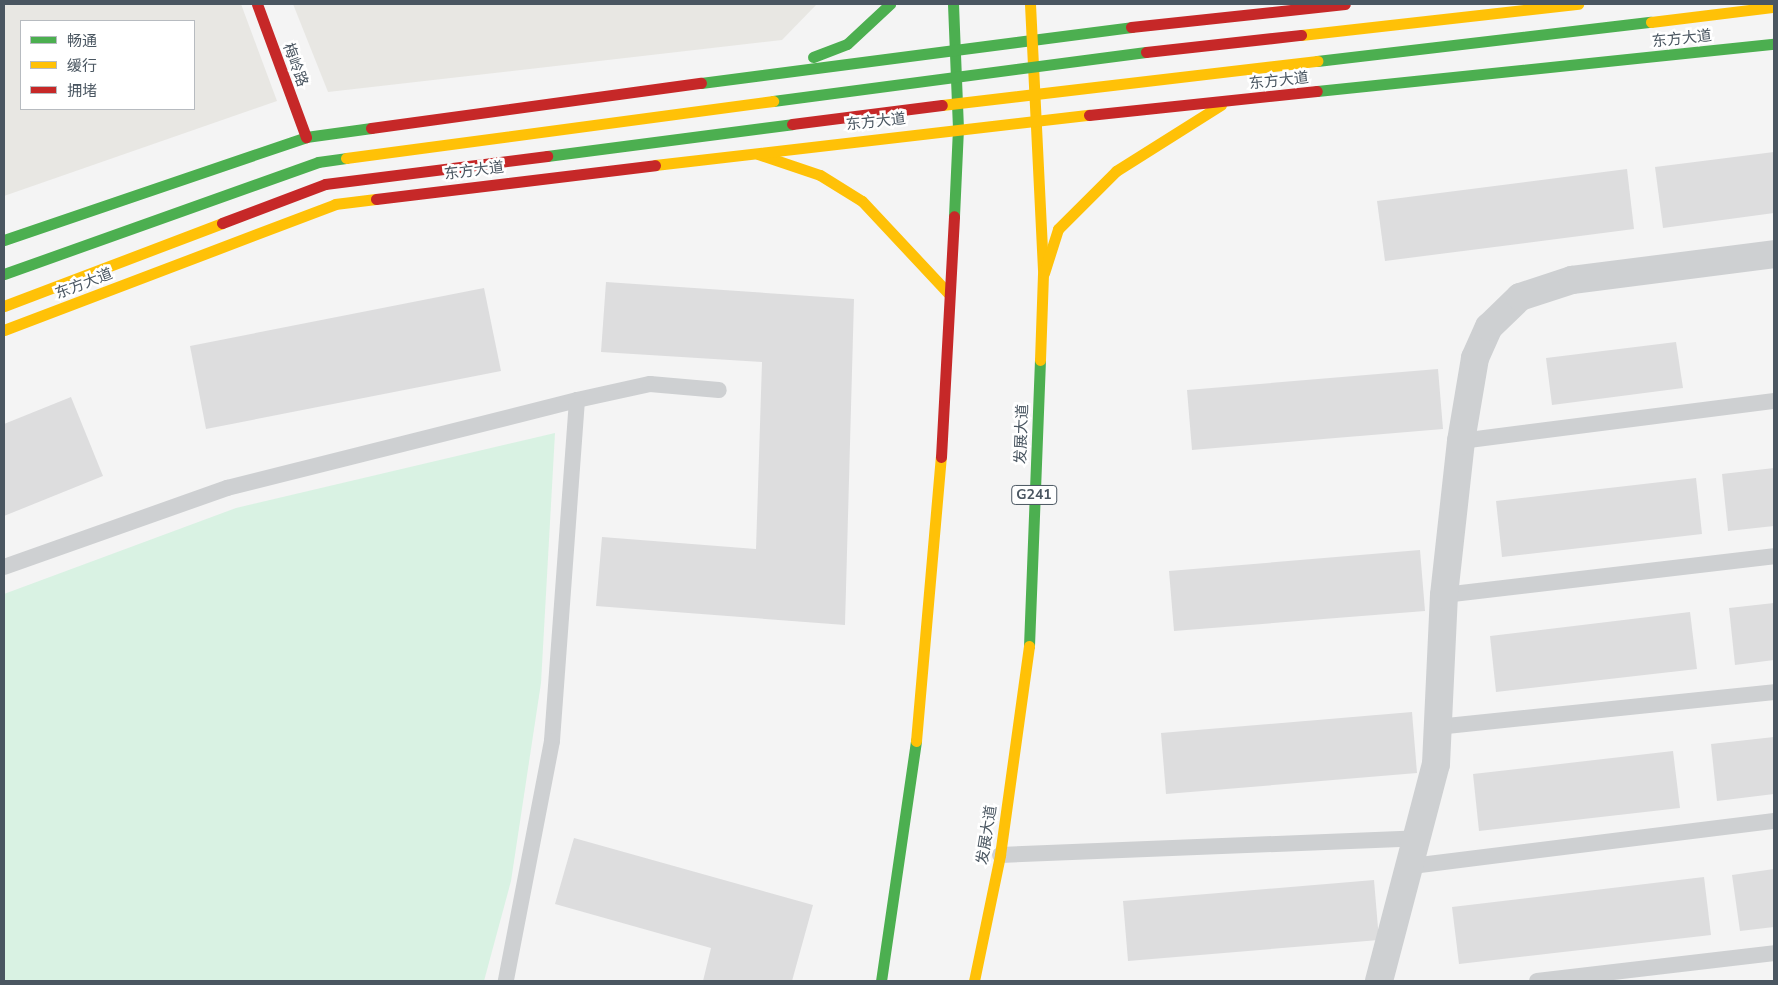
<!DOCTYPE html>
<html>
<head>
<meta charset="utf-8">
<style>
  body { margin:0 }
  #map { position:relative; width:1778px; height:985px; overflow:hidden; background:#f4f4f4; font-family:"Nunito Sans","Noto Sans SC",sans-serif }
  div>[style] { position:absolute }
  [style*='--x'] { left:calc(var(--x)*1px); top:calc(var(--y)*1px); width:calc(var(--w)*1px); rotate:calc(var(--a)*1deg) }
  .commercial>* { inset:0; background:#e8e7e3 }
  .green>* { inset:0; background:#d9f2e3 }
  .building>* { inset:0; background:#ddddde }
  .lane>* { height:16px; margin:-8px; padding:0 8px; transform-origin:8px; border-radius:8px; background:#ced0d2 }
  .street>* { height:28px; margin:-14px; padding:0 14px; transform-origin:14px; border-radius:14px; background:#ced0d2 }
  .fast>* { height:11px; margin:-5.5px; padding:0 5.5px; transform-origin:5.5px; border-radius:5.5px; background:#4caf50 }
  .slow>* { height:11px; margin:-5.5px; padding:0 5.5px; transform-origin:5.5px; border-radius:5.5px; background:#ffc107 }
  .jam>* { height:11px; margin:-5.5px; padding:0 5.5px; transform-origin:5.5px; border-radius:5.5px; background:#c62828 }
  .fast-bridge>* { height:11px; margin:-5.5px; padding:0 5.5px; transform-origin:5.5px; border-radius:5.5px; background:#4caf50 }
  .slow-bridge>* { height:11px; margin:-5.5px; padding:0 5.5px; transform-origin:5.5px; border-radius:5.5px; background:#ffc107 }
  .jam-bridge>* { height:11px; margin:-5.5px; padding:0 5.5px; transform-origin:5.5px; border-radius:5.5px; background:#c62828 }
  span { translate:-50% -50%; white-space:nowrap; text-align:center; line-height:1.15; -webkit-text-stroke:5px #fff; paint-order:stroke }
  .shield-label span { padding:1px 4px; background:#fff; border:1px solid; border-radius:4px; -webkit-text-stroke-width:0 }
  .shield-label { font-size:14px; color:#4a5661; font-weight:700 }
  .street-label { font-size:15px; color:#4a5661 }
  .frame { position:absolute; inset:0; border:5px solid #4a5661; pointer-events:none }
  .legend { position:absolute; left:20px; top:20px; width:175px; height:90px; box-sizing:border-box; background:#fff; border:1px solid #b7bbc0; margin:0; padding:6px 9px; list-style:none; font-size:15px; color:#4a5661 }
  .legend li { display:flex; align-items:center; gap:10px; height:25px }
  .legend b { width:25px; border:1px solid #b7bbc0 }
</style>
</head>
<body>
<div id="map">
  <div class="commercial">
    <i style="clip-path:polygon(evenodd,4px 4px,241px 4px,277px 101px,4px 196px,4px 4px,21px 21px,194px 21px,194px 109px,21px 109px,21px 21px)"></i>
    <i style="clip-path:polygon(293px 4px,817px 4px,782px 40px,328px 92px)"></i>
  </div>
  <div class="green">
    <i style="clip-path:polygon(555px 433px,541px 683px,511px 881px,484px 981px,4px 981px,4px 594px,236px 508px)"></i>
  </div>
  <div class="building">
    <i style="clip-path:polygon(1774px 152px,1774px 213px,1663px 228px,1655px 167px)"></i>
    <i style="clip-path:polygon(1627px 169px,1634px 229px,1385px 261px,1377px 201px)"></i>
    <i style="clip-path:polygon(606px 282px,854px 299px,845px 625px,596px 606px,602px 537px,756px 549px,762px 362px,601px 352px)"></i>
    <i style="clip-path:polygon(484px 288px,501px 371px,206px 429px,190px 346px)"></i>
    <i style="clip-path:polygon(1676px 342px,1683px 388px,1552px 405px,1546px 358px)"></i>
    <i style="clip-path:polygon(1438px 369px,1443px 429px,1192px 450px,1187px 390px)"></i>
    <i style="clip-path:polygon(71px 397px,103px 476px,4px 516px,4px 424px)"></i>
    <i style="clip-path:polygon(1774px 468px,1774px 526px,1728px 531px,1722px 474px)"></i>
    <i style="clip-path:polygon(1696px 478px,1702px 534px,1502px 557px,1496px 501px)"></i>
    <i style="clip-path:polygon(1420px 550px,1425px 611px,1174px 631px,1169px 571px)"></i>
    <i style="clip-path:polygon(1774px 603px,1774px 660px,1735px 665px,1729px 608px)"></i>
    <i style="clip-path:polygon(1690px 612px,1697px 669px,1496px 692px,1490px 636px)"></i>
    <i style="clip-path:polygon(1412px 712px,1417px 773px,1166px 794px,1161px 733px)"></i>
    <i style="clip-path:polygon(1774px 737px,1774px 794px,1717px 801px,1711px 744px)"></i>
    <i style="clip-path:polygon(1673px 751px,1680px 808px,1479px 831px,1473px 774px)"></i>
    <i style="clip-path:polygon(574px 838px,813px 905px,792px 981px,703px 981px,711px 948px,555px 904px)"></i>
    <i style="clip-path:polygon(1774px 869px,1774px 927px,1740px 931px,1732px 875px)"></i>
    <i style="clip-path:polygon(1704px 877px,1711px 935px,1459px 964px,1452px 907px)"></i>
    <i style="clip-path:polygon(1374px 880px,1379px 940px,1128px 961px,1123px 901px)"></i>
  </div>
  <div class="lane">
    <i style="--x:577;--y:400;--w:75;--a:-12.4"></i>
    <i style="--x:650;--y:384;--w:69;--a:5"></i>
    <i style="--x:1461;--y:441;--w:316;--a:-7.3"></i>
    <i style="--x:4;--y:567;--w:237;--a:-19.5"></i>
    <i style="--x:227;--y:488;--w:361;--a:-14.1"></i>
    <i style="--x:577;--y:400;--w:342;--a:94.2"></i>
    <i style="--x:552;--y:741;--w:244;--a:100.9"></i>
    <i style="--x:1444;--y:595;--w:332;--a:-6.7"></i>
    <i style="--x:1437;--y:727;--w:339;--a:-5.9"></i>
    <i style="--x:1000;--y:855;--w:419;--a:-2.3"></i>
    <i style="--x:1412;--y:866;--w:365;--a:-7.1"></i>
    <i style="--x:1537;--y:981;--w:239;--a:-6.7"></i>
  </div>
  <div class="street">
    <i style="--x:1379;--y:981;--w:224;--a:-75.3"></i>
    <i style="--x:1436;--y:764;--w:169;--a:-87.3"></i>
    <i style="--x:1444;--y:595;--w:155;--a:-83.7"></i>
    <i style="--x:1461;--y:441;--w:84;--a:-80.4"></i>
    <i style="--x:1475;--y:358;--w:34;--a:-66"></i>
    <i style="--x:1489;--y:327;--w:43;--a:-44.1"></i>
    <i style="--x:1520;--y:297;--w:55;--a:-18.1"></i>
    <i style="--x:1572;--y:280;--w:204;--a:-7.3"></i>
  </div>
  <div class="fast">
    <i style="--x:953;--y:4;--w:124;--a:87.7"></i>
    <i style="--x:958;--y:128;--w:88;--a:92.6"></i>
    <i style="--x:813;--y:57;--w:36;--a:-21"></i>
    <i style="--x:847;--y:44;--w:59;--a:-42.9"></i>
    <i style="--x:701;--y:83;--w:434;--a:-7.4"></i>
    <i style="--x:1317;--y:91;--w:459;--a:-5.9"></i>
    <i style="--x:4;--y:240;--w:319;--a:-18.8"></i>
    <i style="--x:306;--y:137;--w:66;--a:-7.9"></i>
    <i style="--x:1029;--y:646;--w:286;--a:-87.8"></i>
    <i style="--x:881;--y:981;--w:243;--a:-81.7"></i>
  </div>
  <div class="slow">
    <i style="--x:1030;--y:4;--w:270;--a:87.2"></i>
    <i style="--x:1043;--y:274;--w:86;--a:92"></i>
    <i style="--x:758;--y:154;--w:65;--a:18.7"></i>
    <i style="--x:820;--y:175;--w:49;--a:31.8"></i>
    <i style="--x:862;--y:201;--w:126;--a:46.9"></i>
    <i style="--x:655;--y:165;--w:437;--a:-6.6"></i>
    <i style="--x:1044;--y:273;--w:46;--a:-72.3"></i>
    <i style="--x:1058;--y:229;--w:82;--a:-45"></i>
    <i style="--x:1116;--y:171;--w:124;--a:-32.2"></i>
    <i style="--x:4;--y:330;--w:354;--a:-20.8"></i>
    <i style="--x:335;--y:204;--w:41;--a:-7"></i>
    <i style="--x:916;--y:741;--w:285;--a:-85"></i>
    <i style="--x:974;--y:981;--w:129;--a:-78.3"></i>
    <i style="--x:1000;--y:855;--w:211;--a:-82.1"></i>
  </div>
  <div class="jam">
    <i style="--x:257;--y:4;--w:142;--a:69.8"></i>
    <i style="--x:1131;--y:27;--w:215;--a:-6.1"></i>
    <i style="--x:1089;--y:115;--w:229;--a:-6"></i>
    <i style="--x:371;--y:128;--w:333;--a:-7.8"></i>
    <i style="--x:376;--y:199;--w:281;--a:-6.9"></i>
    <i style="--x:941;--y:457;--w:241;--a:-86.9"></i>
  </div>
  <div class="fast-bridge">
    <i style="--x:1317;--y:61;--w:336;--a:-6.7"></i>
    <i style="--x:773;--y:101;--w:376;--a:-7.5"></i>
    <i style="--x:547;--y:156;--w:247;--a:-7.4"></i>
    <i style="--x:4;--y:274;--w:333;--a:-19.6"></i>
    <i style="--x:318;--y:162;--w:28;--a:-8"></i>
  </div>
  <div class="slow-bridge">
    <i style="--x:1651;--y:22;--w:124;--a:-7"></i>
    <i style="--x:1301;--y:35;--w:279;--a:-6.4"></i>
    <i style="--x:942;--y:105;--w:378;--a:-6.7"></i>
    <i style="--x:346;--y:158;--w:431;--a:-7.6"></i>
    <i style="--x:4;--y:306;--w:233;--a:-20.8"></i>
  </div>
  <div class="jam-bridge">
    <i style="--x:1146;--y:52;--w:156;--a:-6.3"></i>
    <i style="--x:792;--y:124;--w:151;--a:-7.2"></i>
    <i style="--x:222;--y:223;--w:110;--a:-20.7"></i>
    <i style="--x:325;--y:184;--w:224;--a:-7.2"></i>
  </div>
  <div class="shield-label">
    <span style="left:1034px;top:495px">G241</span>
  </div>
  <div class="street-label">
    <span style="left:1682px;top:39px;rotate:-6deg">东方大道</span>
    <span style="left:295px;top:65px;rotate:70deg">梅岭路</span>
    <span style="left:1279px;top:81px;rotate:-6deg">东方大道</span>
    <span style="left:876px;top:122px;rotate:-6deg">东方大道</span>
    <span style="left:474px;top:171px;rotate:-7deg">东方大道</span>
    <span style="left:84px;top:284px;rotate:-21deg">东方大道</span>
    <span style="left:1022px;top:434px;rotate:-88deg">发展大道</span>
    <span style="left:987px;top:835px;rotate:-81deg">发展大道</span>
  </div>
  <div class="frame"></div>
  <ul class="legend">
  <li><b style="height:6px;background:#4caf50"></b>畅通</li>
  <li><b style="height:6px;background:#ffc107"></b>缓行</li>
  <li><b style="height:6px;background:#c62828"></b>拥堵</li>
  </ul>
</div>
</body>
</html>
